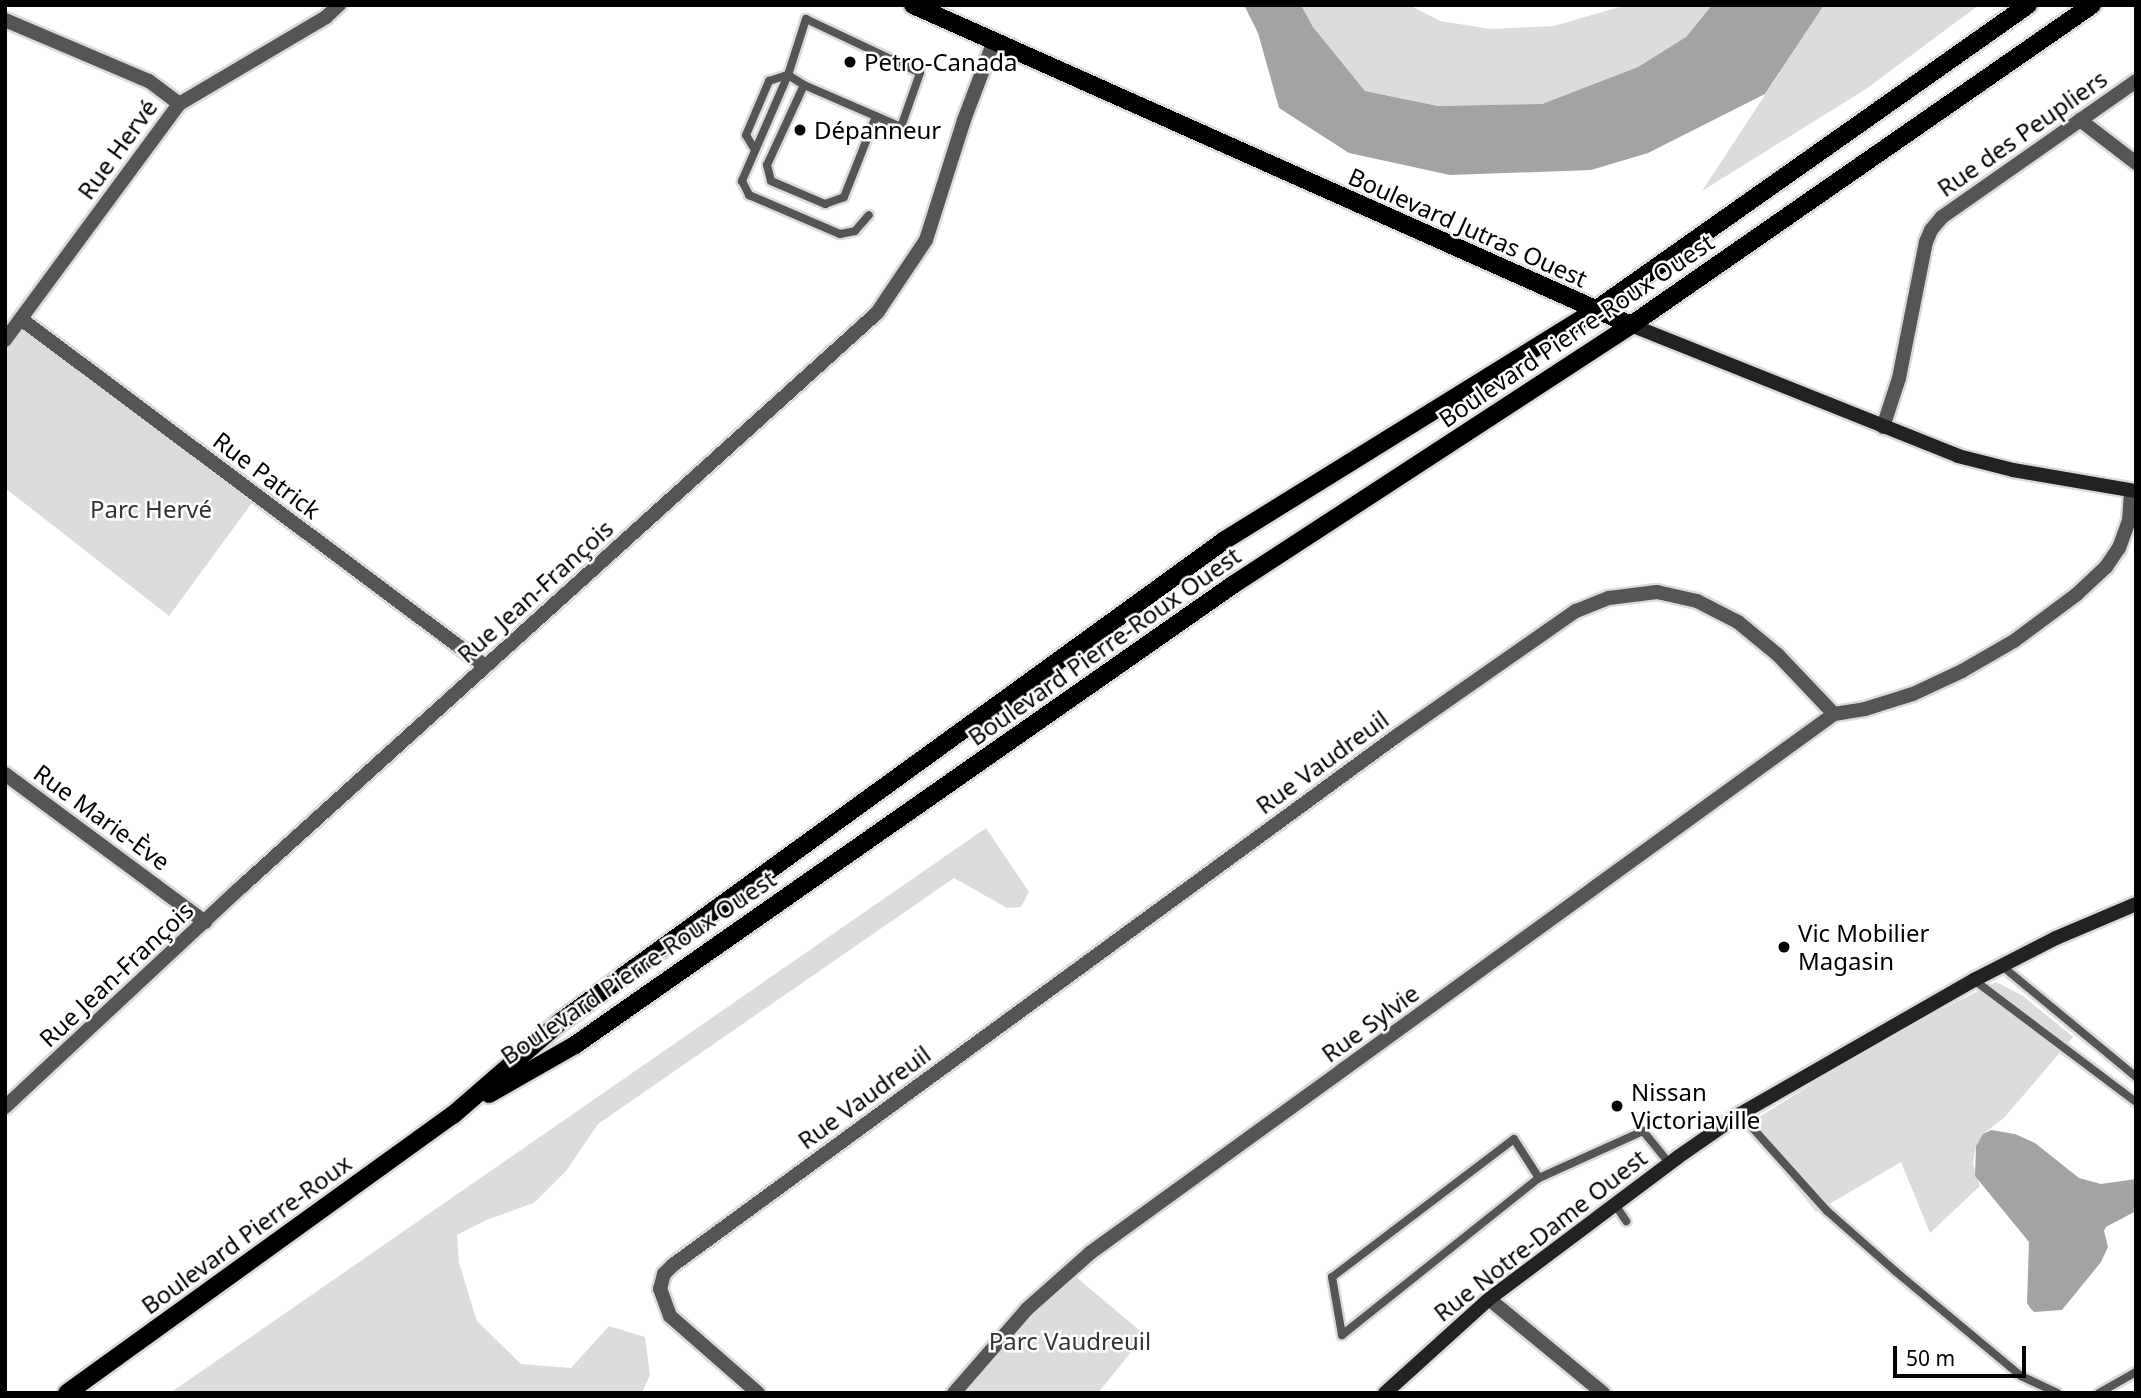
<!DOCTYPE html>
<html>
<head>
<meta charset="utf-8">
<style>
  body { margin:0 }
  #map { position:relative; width:2141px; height:1398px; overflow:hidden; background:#fff; font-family:"Noto Sans",sans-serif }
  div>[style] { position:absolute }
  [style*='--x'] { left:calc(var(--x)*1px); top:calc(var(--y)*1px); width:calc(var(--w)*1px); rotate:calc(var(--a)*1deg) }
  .green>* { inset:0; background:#dcdcdc }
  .water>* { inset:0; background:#a3a3a3 }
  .roads { filter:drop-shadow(2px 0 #dbdbdb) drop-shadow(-2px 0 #dbdbdb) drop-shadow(0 2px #dbdbdb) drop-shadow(0 -2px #dbdbdb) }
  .lane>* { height:8px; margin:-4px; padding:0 4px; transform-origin:4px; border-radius:4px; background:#555 }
  .street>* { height:14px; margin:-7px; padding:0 7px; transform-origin:7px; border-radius:7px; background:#555 }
  .secondary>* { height:14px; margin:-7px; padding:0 7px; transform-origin:7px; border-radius:7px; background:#222 }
  .primary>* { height:18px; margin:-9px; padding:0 9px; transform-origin:9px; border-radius:9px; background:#000 }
  .dots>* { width:19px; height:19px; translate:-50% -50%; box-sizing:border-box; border:4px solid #fff; border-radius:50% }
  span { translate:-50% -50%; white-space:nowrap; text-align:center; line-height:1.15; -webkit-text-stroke:5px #fff; paint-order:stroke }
  .poi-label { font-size:24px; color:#000 }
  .left { translate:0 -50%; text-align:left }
  .street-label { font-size:24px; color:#000 }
  .park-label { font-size:24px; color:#333 }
  .frame { position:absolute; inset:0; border:7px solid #000; pointer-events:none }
  .scale { position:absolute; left:1893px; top:1346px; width:133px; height:32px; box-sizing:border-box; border:4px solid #000; border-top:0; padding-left:9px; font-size:21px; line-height:24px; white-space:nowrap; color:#000; -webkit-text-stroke:5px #fff; paint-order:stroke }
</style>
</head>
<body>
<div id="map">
  <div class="green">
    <i style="clip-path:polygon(1301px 5px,1409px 5px,1440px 21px,1491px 29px,1554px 26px,1626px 5px,1712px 5px,1686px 37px,1638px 67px,1542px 104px,1438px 106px,1365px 91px,1313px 27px)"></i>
    <i style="clip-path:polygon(1824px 5px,1979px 5px,1866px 89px,1702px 191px)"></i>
    <i style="clip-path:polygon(21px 319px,257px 496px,169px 616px,5px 488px,5px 340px)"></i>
    <i style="clip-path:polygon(986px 828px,1029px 892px,1021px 907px,1007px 908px,954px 878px,598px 1124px,566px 1171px,534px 1203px,486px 1220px,457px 1235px,459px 1263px,477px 1321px,521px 1364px,571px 1368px,609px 1326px,645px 1337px,650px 1375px,642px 1393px,170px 1393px)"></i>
    <i style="clip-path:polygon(1996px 982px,2023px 996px,2073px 1037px,2004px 1118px,1983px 1134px,1976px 1146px,1973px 1164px,1980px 1186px,1930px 1233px,1901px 1162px,1816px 1212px,1746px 1125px,1893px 1034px)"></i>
    <i style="clip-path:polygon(1069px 1271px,1145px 1335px,1098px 1393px,954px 1393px)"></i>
  </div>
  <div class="water">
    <i style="clip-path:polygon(1244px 5px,1301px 5px,1313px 27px,1365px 91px,1438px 106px,1542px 104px,1638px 67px,1686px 37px,1712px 5px,1824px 5px,1765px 94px,1648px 153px,1591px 170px,1450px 175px,1349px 153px,1279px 108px,1258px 33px)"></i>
    <i style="clip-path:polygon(1991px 1130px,2015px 1134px,2035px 1143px,2079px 1178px,2101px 1184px,2136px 1179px,2136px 1211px,2106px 1227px,2104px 1231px,2108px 1247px,2101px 1262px,2062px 1310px,2034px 1312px,2030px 1308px,2027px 1303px,2029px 1242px,1975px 1176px,1976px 1146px,1983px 1134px)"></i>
  </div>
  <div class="roads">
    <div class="lane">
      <i style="--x:806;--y:19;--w:126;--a:25.3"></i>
      <i style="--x:920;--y:73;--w:57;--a:109.4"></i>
      <i style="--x:901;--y:127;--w:106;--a:-156.6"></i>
      <i style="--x:804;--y:85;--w:19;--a:-148"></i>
      <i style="--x:788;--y:75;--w:59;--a:-72.2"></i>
      <i style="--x:788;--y:75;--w:116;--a:113.5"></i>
      <i style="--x:742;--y:181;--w:16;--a:63"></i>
      <i style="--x:749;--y:195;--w:99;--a:23.2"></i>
      <i style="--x:840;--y:234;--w:15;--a:-11"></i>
      <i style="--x:855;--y:231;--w:21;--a:-49"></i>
      <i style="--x:804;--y:85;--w:88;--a:114.8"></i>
      <i style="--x:767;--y:165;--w:16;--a:76"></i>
      <i style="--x:771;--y:181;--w:59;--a:23.1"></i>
      <i style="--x:825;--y:204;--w:20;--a:-20"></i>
      <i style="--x:844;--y:197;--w:87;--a:-68.4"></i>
      <i style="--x:755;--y:150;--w:17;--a:-121"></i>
      <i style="--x:746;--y:135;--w:59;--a:-66.9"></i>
      <i style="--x:769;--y:81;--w:20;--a:-18"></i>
      <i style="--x:2002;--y:966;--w:174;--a:39.6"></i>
      <i style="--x:1974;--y:980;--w:203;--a:37"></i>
      <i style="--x:1740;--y:1114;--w:130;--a:48.1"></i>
      <i style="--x:1827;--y:1211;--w:91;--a:41.4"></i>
      <i style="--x:1895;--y:1271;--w:164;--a:39.8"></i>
      <i style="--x:2021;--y:1376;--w:40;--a:25"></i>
      <i style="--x:1539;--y:1178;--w:46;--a:-122.7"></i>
      <i style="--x:1514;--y:1139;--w:228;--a:142.8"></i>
      <i style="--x:1332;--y:1277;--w:59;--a:80.2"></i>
      <i style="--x:1342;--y:1335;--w:252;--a:-38.6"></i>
      <i style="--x:1539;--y:1178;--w:114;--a:-24.3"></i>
      <i style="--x:1643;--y:1131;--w:41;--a:50.9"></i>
      <i style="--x:1614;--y:1203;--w:22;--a:56"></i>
      <i style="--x:2099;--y:1393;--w:43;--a:-29.6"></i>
    </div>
    <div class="street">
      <i style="--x:5;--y:20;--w:156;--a:23"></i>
      <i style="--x:149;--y:81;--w:38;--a:37"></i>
      <i style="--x:2080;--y:120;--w:71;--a:37.5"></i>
      <i style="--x:21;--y:319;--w:579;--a:36.79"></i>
      <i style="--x:5;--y:340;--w:293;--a:-53.6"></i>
      <i style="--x:179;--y:104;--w:171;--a:-30.6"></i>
      <i style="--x:326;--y:17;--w:18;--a:-43"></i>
      <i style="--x:1883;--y:427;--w:52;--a:-71.9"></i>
      <i style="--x:1899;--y:378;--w:139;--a:-78.8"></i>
      <i style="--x:1926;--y:242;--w:13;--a:-67"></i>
      <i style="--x:1931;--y:230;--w:17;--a:-50"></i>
      <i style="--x:1942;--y:217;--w:237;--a:-35"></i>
      <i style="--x:5;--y:774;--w:249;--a:36.5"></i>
      <i style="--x:5;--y:1107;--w:320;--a:-43"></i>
      <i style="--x:239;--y:889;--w:860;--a:-42.08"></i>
      <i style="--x:877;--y:313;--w:88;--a:-56.1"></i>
      <i style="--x:926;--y:240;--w:126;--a:-72.4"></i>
      <i style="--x:964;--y:120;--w:85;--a:-69.2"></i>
      <i style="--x:1489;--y:1299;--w:148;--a:39.5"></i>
      <i style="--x:758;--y:1393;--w:117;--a:-138.8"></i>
      <i style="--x:670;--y:1316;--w:29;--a:-110"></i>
      <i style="--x:660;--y:1289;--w:16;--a:-75"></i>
      <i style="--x:664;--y:1274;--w:13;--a:-45"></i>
      <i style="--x:673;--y:1265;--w:898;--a:-36.17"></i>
      <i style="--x:1398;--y:735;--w:217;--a:-34.9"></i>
      <i style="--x:1576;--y:611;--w:35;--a:-22"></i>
      <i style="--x:1609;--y:598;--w:48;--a:-7.1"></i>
      <i style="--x:1657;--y:592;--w:41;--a:12.7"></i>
      <i style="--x:1697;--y:601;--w:46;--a:27.1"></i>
      <i style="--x:1738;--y:622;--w:52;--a:39.5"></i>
      <i style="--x:1778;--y:655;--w:81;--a:46.5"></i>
      <i style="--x:1834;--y:714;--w:31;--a:-9"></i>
      <i style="--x:1865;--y:709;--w:50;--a:-17.4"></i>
      <i style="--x:1913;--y:694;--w:54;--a:-25.1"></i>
      <i style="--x:1962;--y:671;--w:60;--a:-30"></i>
      <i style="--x:2014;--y:641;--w:79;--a:-36.7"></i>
      <i style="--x:2077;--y:594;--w:40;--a:-43"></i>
      <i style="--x:2106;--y:567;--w:23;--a:-56"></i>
      <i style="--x:2119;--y:548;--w:29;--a:-70"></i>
      <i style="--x:2129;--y:521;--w:30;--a:-86"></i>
      <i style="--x:954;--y:1393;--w:111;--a:-49"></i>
      <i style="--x:1027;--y:1309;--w:84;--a:-41.6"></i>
      <i style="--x:1090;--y:1253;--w:919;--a:-35.92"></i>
    </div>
    <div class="secondary">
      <i style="--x:1631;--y:325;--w:352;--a:21.8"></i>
      <i style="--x:1958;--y:456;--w:57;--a:14.3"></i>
      <i style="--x:2013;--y:470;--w:125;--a:9.7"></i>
      <i style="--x:1385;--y:1393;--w:140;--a:-42.1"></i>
      <i style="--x:1489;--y:1299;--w:236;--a:-36.9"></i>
      <i style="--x:1678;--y:1157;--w:75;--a:-34.7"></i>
      <i style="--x:1740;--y:1114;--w:270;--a:-29.8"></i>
      <i style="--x:1974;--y:980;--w:92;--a:-27.1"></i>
      <i style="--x:2056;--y:938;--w:87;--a:-23"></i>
    </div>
    <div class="primary">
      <i style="--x:913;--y:5;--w:786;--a:24.02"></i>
      <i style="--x:489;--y:1094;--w:99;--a:-29.7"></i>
      <i style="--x:575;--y:1045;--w:804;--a:-34.97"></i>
      <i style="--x:1234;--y:584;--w:474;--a:-33.1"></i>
      <i style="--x:1631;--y:325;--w:561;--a:-34.77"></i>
      <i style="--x:67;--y:1393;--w:476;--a:-35.8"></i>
      <i style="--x:453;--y:1115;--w:142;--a:-41"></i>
      <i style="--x:560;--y:1022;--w:821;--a:-35.94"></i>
      <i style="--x:1225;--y:540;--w:434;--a:-31.8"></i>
      <i style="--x:1594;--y:311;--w:531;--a:-35.19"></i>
    </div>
  </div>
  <div class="dots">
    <i style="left:850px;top:62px;background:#000"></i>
    <i style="left:800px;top:130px;background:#000"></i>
    <i style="left:1784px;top:947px;background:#000"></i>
    <i style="left:1617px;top:1106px;background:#000"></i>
  </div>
  <div class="poi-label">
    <span class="left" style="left:864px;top:62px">Petro-Canada</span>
    <span class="left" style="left:814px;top:130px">Dépanneur</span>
    <span class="left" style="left:1798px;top:947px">Vic Mobilier<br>Magasin</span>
    <span class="left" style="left:1631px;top:1106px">Nissan<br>Victoriaville</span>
  </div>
  <div class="street-label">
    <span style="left:2022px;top:133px;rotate:-35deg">Rue des Peupliers</span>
    <span style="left:117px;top:149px;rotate:-54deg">Rue Hervé</span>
    <span style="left:1468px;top:227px;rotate:24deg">Boulevard Jutras Ouest</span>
    <span style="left:1576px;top:330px;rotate:-34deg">Boulevard Pierre-Roux Ouest</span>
    <span style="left:267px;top:475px;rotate:37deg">Rue Patrick</span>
    <span style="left:535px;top:591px;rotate:-42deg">Rue Jean-François</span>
    <span style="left:1104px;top:646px;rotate:-35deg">Boulevard Pierre-Roux Ouest</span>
    <span style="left:1322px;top:762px;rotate:-36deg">Rue Vaudreuil</span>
    <span style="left:102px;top:817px;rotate:36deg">Rue Marie-Ève</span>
    <span style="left:638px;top:967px;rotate:-34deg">Boulevard Pierre-Roux Ouest</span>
    <span style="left:116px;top:974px;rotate:-43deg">Rue Jean-François</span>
    <span style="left:1370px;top:1023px;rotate:-36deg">Rue Sylvie</span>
    <span style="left:864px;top:1097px;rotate:-36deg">Rue Vaudreuil</span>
    <span style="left:246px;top:1234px;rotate:-36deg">Boulevard Pierre-Roux</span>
    <span style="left:1540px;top:1235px;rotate:-38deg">Rue Notre-Dame Ouest</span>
  </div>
  <div class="park-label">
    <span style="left:151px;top:509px">Parc Hervé</span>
    <span style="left:1070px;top:1341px">Parc Vaudreuil</span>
  </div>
  <div class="frame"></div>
  <div class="scale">50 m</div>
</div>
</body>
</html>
